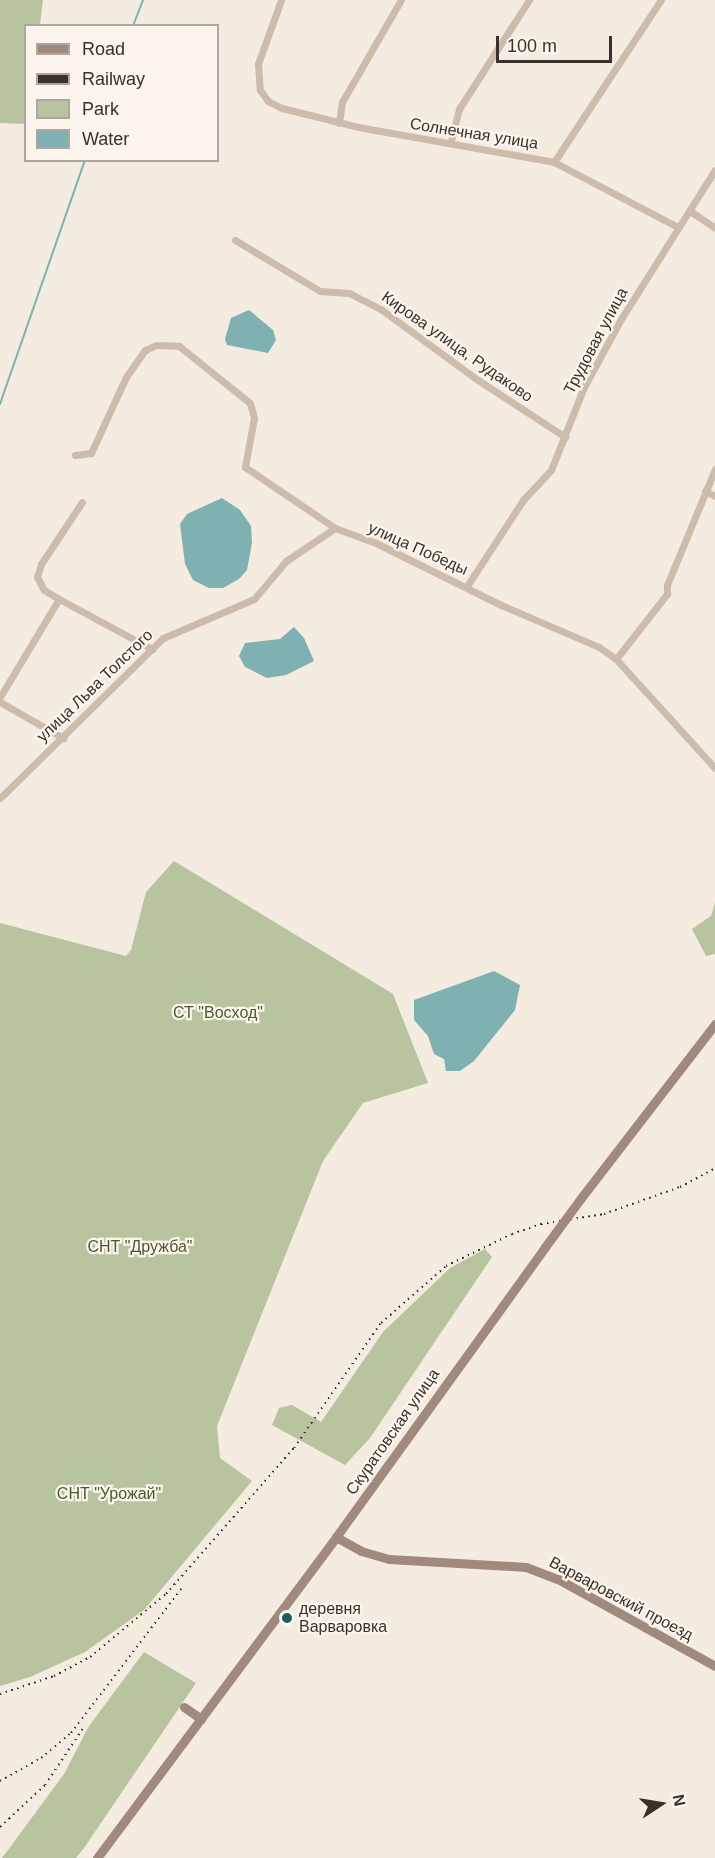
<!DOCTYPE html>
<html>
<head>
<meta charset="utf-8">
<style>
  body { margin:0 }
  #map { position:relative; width:715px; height:1858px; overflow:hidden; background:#f4ebe1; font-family:Arial,sans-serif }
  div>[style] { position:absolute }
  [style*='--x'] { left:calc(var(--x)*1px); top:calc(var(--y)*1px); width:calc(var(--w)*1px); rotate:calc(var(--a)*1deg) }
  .green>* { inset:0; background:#b8c4a0 }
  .water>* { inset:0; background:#7fb0b2 }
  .stream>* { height:2px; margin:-1px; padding:0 1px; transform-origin:1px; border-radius:1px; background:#7fb0b2 }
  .street>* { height:7px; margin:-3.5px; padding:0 3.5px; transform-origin:3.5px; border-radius:3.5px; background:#cdbbac }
  .secondary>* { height:9px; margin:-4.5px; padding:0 4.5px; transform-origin:4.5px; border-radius:4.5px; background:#a18a7d }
  .rail>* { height:2px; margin-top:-1px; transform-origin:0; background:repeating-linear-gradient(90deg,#3b302b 0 1.5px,transparent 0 6px) }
  .secondary-bridge>* { height:9px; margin:-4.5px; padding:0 4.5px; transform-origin:4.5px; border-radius:4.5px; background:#a18a7d }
  .dots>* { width:16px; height:16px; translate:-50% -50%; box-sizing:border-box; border:3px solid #fbf5ee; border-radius:50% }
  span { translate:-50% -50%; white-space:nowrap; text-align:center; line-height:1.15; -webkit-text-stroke:4.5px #fbf5ee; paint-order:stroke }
  .street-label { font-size:16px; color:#3b302b }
  .park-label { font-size:16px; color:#4a5a2e }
  .poi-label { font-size:16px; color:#3b302b }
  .left { translate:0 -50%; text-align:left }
  .legend { position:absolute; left:24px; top:24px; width:195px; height:138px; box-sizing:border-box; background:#fbf5ee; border:2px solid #aea6a0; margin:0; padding:8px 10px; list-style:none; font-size:18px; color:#3b302b }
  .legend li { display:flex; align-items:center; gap:12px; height:30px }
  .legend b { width:30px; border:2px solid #aea6a0 }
  .north { position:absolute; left:631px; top:1774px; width:60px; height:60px; -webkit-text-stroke:4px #fbf5ee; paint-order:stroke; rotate:78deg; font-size:16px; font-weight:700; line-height:24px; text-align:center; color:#3b302b }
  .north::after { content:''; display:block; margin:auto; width:21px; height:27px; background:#3b302b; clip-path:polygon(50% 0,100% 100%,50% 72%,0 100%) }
  .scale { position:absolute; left:496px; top:36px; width:116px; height:27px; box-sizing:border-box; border:3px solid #3b302b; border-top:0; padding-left:8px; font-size:18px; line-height:21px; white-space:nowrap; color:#3b302b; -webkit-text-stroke:4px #fbf5ee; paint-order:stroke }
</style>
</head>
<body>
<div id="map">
  <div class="green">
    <i style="clip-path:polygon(0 0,43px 0,40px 25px,26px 26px,25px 124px,0 123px)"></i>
    <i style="clip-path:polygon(174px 861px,393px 994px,428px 1083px,363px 1103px,323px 1161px,217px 1426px,220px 1458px,252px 1481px,144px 1610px,85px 1652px,30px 1677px,0 1686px,0 923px,126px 956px,131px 950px,146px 892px)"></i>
    <i style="clip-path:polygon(715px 903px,715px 954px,706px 956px,692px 929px,711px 916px)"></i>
    <i style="clip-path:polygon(485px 1249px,492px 1257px,370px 1438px,345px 1465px,272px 1425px,279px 1408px,292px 1405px,321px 1422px,383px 1332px,450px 1268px)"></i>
    <i style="clip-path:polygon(144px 1652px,196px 1683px,84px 1848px,76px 1858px,2px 1858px,64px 1774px,89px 1726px)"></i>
  </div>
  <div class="water">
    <i style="clip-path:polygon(249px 310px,273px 330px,276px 340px,268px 353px,227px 345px,225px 339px,231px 318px)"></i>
    <i style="clip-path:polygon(222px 498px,240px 510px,251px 526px,252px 543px,247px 570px,239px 579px,223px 588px,209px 588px,193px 580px,185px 564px,180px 524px,187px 514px)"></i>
    <i style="clip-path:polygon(294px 627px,304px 638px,314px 661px,286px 675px,267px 678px,245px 667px,239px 656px,245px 643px,280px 639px)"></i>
    <i style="clip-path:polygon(494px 971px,520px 985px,515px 1010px,474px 1061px,460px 1071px,446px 1071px,444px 1059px,434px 1054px,428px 1036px,414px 1020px,414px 1000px)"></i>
  </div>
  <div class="stream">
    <i style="--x:133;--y:26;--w:28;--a:-69"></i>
    <i style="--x:0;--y:404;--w:258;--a:-70.8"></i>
  </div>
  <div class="street">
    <i style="--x:281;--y:0;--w:68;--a:109.8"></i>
    <i style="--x:258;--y:64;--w:26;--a:86"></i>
    <i style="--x:260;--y:90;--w:14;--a:54"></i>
    <i style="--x:268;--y:101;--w:16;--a:27"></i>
    <i style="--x:282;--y:108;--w:78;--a:14"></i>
    <i style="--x:358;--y:127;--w:199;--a:10.1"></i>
    <i style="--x:554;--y:162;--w:140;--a:27.7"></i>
    <i style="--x:339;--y:123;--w:21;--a:-82"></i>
    <i style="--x:342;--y:102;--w:118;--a:-60"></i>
    <i style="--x:451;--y:141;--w:33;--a:-76"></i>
    <i style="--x:459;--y:109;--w:130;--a:-57.3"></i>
    <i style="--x:554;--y:162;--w:194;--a:-56.6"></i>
    <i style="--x:690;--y:211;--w:30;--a:34"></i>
    <i style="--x:235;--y:240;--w:99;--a:31"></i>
    <i style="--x:320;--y:291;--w:29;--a:4"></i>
    <i style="--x:349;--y:293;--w:37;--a:27"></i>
    <i style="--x:382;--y:310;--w:115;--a:36.2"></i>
    <i style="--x:475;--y:378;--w:108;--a:33.2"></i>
    <i style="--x:75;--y:455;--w:16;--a:-7"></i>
    <i style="--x:91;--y:453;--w:84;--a:-65.3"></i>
    <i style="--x:126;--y:377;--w:33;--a:-55"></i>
    <i style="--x:145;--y:350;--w:12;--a:-24"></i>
    <i style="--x:156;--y:345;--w:23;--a:2"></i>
    <i style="--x:179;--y:346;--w:91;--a:38.8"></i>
    <i style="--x:250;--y:403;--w:16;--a:75"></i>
    <i style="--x:254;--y:418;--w:50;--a:100.4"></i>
    <i style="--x:245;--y:467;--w:109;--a:34.1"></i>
    <i style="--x:335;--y:528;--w:44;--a:20.1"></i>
    <i style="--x:376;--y:543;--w:140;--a:26.4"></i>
    <i style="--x:501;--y:605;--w:107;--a:23.2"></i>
    <i style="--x:599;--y:647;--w:21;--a:35"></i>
    <i style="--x:616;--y:659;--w:147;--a:47.8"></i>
    <i style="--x:705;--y:491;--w:11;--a:27"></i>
    <i style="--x:467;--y:586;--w:103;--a:-56.9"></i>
    <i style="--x:523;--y:500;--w:41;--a:-47"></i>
    <i style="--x:551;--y:470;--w:87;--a:-68.4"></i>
    <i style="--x:583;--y:389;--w:80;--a:-61.5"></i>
    <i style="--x:621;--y:319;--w:176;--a:-57.8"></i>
    <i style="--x:59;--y:599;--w:106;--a:28.3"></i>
    <i style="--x:616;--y:659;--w:83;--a:-51.9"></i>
    <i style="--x:667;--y:594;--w:9;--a:-90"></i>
    <i style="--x:667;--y:585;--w:126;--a:-67.5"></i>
    <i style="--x:0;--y:697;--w:114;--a:-59"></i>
    <i style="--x:59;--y:599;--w:17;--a:-149"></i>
    <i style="--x:44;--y:590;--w:15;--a:-118"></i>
    <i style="--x:37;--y:577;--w:14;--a:-73"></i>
    <i style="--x:41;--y:564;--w:74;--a:-56.5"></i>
    <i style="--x:0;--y:702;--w:73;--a:29.7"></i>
    <i style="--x:0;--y:798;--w:228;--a:-44.5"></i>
    <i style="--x:163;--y:638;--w:99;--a:-23.2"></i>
    <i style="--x:254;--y:599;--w:50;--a:-49.9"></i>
    <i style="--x:286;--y:561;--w:59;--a:-34"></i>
  </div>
  <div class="secondary">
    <i style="--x:581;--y:1198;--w:220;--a:-52.4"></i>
    <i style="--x:336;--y:1537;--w:29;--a:29"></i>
    <i style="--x:361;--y:1551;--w:29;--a:16"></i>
    <i style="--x:389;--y:1559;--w:137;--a:3.3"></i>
    <i style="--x:526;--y:1567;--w:34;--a:21"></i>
    <i style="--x:558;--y:1579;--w:179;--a:29"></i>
    <i style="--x:184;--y:1707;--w:21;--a:35"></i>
    <i style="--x:97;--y:1858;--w:400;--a:-53.3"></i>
    <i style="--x:336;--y:1537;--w:357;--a:-54.2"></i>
  </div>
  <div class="rail">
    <i style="--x:0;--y:1694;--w:57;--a:-18.4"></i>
    <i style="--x:54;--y:1676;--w:41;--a:-27.8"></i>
    <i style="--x:90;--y:1657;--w:99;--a:-39.7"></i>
    <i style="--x:166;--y:1594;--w:194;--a:-48.8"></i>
    <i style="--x:294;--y:1448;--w:152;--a:-55.2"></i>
    <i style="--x:381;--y:1323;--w:86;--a:-41.2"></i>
    <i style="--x:446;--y:1266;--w:73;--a:-25.9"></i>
    <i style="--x:512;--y:1234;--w:31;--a:-19"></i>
    <i style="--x:541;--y:1224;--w:64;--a:-9"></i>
    <i style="--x:604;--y:1214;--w:81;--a:-19.6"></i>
    <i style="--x:680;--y:1187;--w:40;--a:-28"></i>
    <i style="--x:0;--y:1781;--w:47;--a:-29.3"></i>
    <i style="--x:41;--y:1758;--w:39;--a:-40"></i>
    <i style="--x:71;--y:1733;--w:183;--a:-52.6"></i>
    <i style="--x:0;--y:1827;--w:62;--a:-43"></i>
    <i style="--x:45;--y:1785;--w:70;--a:-56.1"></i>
  </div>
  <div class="secondary-bridge">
    <i style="--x:545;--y:1247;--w:61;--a:-53.7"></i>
  </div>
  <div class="dots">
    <i style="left:287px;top:1618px;background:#1f5a5e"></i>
  </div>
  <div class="street-label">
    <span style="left:474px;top:134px;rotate:9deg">Солнечная улица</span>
    <span style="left:596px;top:341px;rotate:-62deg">Трудовая улица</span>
    <span style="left:457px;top:347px;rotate:35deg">Кирова улица, Рудаково</span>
    <span style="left:418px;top:549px;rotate:24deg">улица Победы</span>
    <span style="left:95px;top:686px;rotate:-44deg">улица Льва Толстого</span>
    <span style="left:393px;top:1432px;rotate:-55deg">Скуратовская улица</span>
    <span style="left:621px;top:1599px;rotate:28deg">Варваровский проезд</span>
  </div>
  <div class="park-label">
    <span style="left:218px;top:1013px">СТ "Восход"</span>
    <span style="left:140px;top:1247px">СНТ "Дружба"</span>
    <span style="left:109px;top:1494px">СНТ "Урожай"</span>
  </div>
  <div class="poi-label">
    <span class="left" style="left:299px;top:1618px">деревня<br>Варваровка</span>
  </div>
  <ul class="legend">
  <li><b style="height:8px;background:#a18a7d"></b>Road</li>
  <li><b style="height:8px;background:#3b302b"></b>Railway</li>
  <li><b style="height:16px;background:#b8c4a0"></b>Park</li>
  <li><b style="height:16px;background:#7fb0b2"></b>Water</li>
  </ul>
  <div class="north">N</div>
  <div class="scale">100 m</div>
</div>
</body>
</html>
